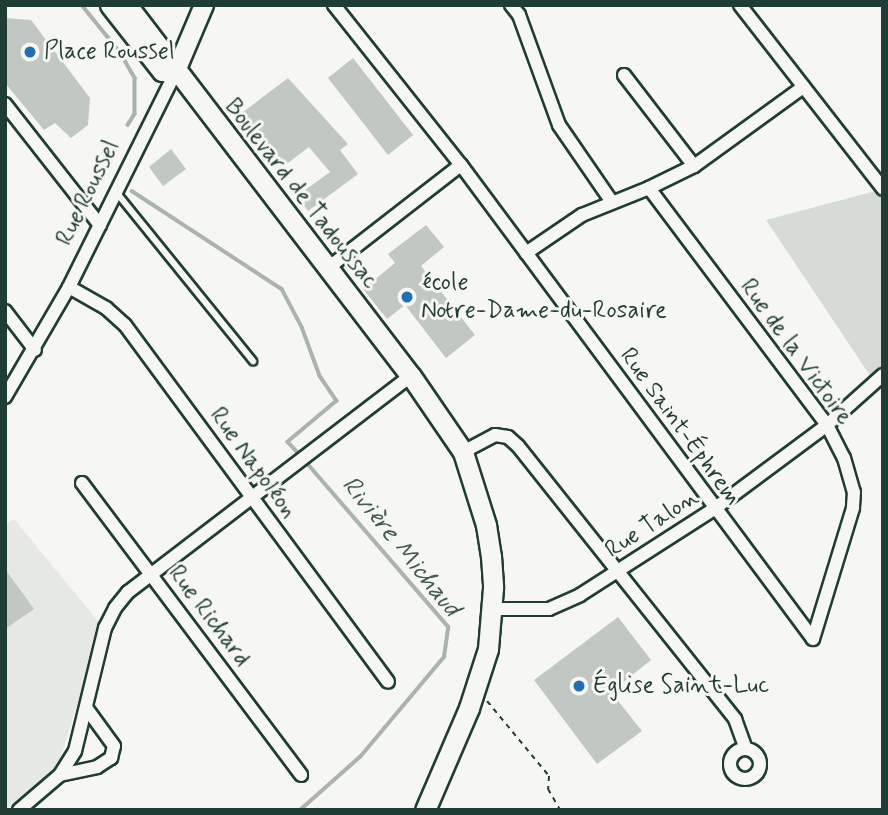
<!DOCTYPE html>
<html>
<head>
<meta charset="utf-8">
<style>
  body { margin:0 }
  #map { position:relative; width:888px; height:815px; overflow:hidden; background:#f6f6f2; font-family:Mynerve,sans-serif }
  div>[style] { position:absolute }
  [style*='--x'] { left:calc(var(--x)*1px); top:calc(var(--y)*1px); width:calc(var(--w)*1px); rotate:calc(var(--a)*1deg) }
  .built>* { inset:0; background:#e6e8e4 }
  .green>* { inset:0; background:#d6dbd6 }
  .stream>* { height:3.5px; margin:-1.75px; padding:0 1.75px; transform-origin:1.75px; border-radius:1.75px; background:#aab3ae }
  .building>* { inset:0; background:#c1c8c3 }
  .path>* { height:2px; margin-top:-1px; transform-origin:0; background:repeating-linear-gradient(90deg,#1f3d34 0 5px,transparent 0 10px) }
  .roads { filter:drop-shadow(2px 0 #1f3d34) drop-shadow(-2px 0 #1f3d34) drop-shadow(0 2px #1f3d34) drop-shadow(0 -2px #1f3d34) }
  .lane>* { height:6px; margin:-3px; padding:0 3px; transform-origin:3px; border-radius:3px; background:#f6f6f2 }
  .street>* { height:12px; margin:-6px; padding:0 6px; transform-origin:6px; border-radius:6px; background:#f6f6f2 }
  .street>.ring { margin:-6px; padding:0; box-sizing:content-box; background:none; border:12px solid #f6f6f2; border-radius:50% }
  .secondary>* { height:18px; margin:-9px; padding:0 9px; transform-origin:9px; border-radius:9px; background:#f6f6f2 }
  .primary>* { height:19px; margin:-9.5px; padding:0 9.5px; transform-origin:9.5px; border-radius:9.5px; background:#f6f6f2 }
  .dots>* { width:19px; height:19px; translate:-50% -50%; box-sizing:border-box; border:4px solid #f6f6f2; border-radius:50% }
  span { translate:-50% -50%; white-space:nowrap; text-align:center; line-height:1.15; -webkit-text-stroke:6px #f6f6f2; paint-order:stroke }
  .poi-label { font-size:24px; color:#1f3d34 }
  .left { translate:0 -50%; text-align:left }
  .street-label { font-size:24px; color:#1f3d34 }
  .water-label { font-size:26px; color:#425a52; font-style:italic }
  .frame { position:absolute; inset:0; border:7px solid #1f3d34; pointer-events:none }
</style>
</head>
<body>
<div id="map">
  <div class="built">
    <i style="clip-path:polygon(14px 519px,102px 626px,60px 759px,42px 785px,5px 810px,5px 525px)"></i>
  </div>
  <div class="green">
    <i style="clip-path:polygon(883px 189px,883px 382px,871px 377px,766px 220px)"></i>
  </div>
  <div class="stream">
    <i style="--x:82;--y:5;--w:60;--a:51"></i>
    <i style="--x:120;--y:52;--w:30;--a:60"></i>
    <i style="--x:135;--y:78;--w:36;--a:90"></i>
    <i style="--x:135;--y:114;--w:13;--a:122"></i>
    <i style="--x:132;--y:191;--w:179;--a:33.2"></i>
    <i style="--x:282;--y:289;--w:43;--a:62.2"></i>
    <i style="--x:302;--y:327;--w:52;--a:69.8"></i>
    <i style="--x:320;--y:376;--w:30;--a:56"></i>
    <i style="--x:337;--y:401;--w:64;--a:140.1"></i>
    <i style="--x:288;--y:442;--w:16;--a:47"></i>
    <i style="--x:300;--y:810;--w:80;--a:-41.5"></i>
    <i style="--x:360;--y:757;--w:131;--a:-50"></i>
    <i style="--x:444;--y:657;--w:30;--a:-82"></i>
    <i style="--x:448;--y:627;--w:213;--a:-130.8"></i>
  </div>
  <div class="building">
    <i style="clip-path:polygon(5px 18px,31px 20px,90px 98px,88px 125px,71px 138px,55px 123px,44px 130px,5px 83px)"></i>
    <i style="clip-path:polygon(353px 58px,413px 135px,388px 155px,328px 78px)"></i>
    <i style="clip-path:polygon(288px 78px,348px 144px,340px 150px,358px 174px,308px 211px,297px 196px,330px 172px,309px 147px,284px 166px,242px 113px)"></i>
    <i style="clip-path:polygon(171px 149px,186px 169px,163px 186px,149px 167px)"></i>
    <i style="clip-path:polygon(426px 225px,444px 247px,421px 266px,475px 335px,446px 358px,405px 305px,387px 319px,363px 289px,395px 263px,388px 254px)"></i>
    <i style="clip-path:polygon(5px 569px,34px 609px,5px 629px)"></i>
    <i style="clip-path:polygon(618px 617px,651px 660px,611px 692px,642px 731px,597px 764px,534px 680px)"></i>
  </div>
  <div class="path">
    <i style="--x:487;--y:701;--w:97;--a:50.4"></i>
    <i style="--x:549;--y:776;--w:13;--a:94"></i>
    <i style="--x:548;--y:789;--w:24;--a:60"></i>
  </div>
  <div class="roads">
    <div class="lane">
      <i style="--x:116;--y:192;--w:218;--a:51"></i>
    </div>
    <div class="street">
      <i style="--x:334;--y:5;--w:204;--a:51.6"></i>
      <i style="--x:461;--y:165;--w:590;--a:53.4"></i>
      <i style="--x:511;--y:5;--w:13;--a:51"></i>
      <i style="--x:519;--y:15;--w:117;--a:70"></i>
      <i style="--x:559;--y:125;--w:93;--a:55.5"></i>
      <i style="--x:740;--y:5;--w:233;--a:52.1"></i>
      <i style="--x:624;--y:75;--w:115;--a:52.4"></i>
      <i style="--x:5;--y:104;--w:154;--a:51.9"></i>
      <i style="--x:649;--y:188;--w:296;--a:53.1"></i>
      <i style="--x:827;--y:425;--w:37;--a:63"></i>
      <i style="--x:844;--y:458;--w:35;--a:74"></i>
      <i style="--x:854;--y:492;--w:16;--a:94"></i>
      <i style="--x:853;--y:508;--w:137;--a:107"></i>
      <i style="--x:526;--y:253;--w:68;--a:-34.2"></i>
      <i style="--x:582;--y:215;--w:72;--a:-21.9"></i>
      <i style="--x:649;--y:188;--w:50;--a:-26.1"></i>
      <i style="--x:694;--y:166;--w:135;--a:-35.9"></i>
      <i style="--x:328;--y:268;--w:168;--a:-37.8"></i>
      <i style="--x:69;--y:287;--w:43;--a:29.6"></i>
      <i style="--x:106;--y:308;--w:25;--a:42"></i>
      <i style="--x:125;--y:325;--w:443;--a:53.6"></i>
      <i style="--x:5;--y:311;--w:49;--a:52.4"></i>
      <i style="--x:5;--y:397;--w:127;--a:-59.8"></i>
      <i style="--x:69;--y:287;--w:241;--a:-63.6"></i>
      <i style="--x:463;--y:452;--w:36;--a:-28"></i>
      <i style="--x:495;--y:435;--w:13;--a:9"></i>
      <i style="--x:508;--y:437;--w:13;--a:42"></i>
      <i style="--x:518;--y:446;--w:349;--a:51.5"></i>
      <i style="--x:735;--y:719;--w:30;--a:70"></i>
      <i style="--x:82;--y:483;--w:365;--a:53.1"></i>
      <i style="--x:492;--y:609;--w:57;--a:0"></i>
      <i style="--x:549;--y:609;--w:34;--a:-24"></i>
      <i style="--x:580;--y:595;--w:159;--a:-32.7"></i>
      <i style="--x:714;--y:509;--w:141;--a:-36.6"></i>
      <i style="--x:827;--y:425;--w:75;--a:-41.8"></i>
      <i class="ring" style="left:730px;top:749px;width:18px;height:18px"></i>
      <i style="--x:60;--y:775;--w:38;--a:-12"></i>
      <i style="--x:97;--y:767;--w:17;--a:-33"></i>
      <i style="--x:111;--y:758;--w:12;--a:-76"></i>
      <i style="--x:114;--y:746;--w:46;--a:-126.1"></i>
      <i style="--x:19;--y:810;--w:54;--a:-40.5"></i>
      <i style="--x:60;--y:775;--w:28;--a:-58"></i>
      <i style="--x:75;--y:751;--w:127;--a:-76.3"></i>
      <i style="--x:105;--y:628;--w:22;--a:-63"></i>
      <i style="--x:115;--y:608;--w:21;--a:-51"></i>
      <i style="--x:128;--y:592;--w:356;--a:-37.4"></i>
    </div>
    <div class="secondary">
      <i style="--x:176;--y:71;--w:72;--a:-67"></i>
    </div>
    <div class="primary">
      <i style="--x:110;--y:5;--w:84;--a:51.8"></i>
      <i style="--x:162;--y:71;--w:13;--a:0"></i>
      <i style="--x:127;--y:5;--w:467;--a:52.6"></i>
      <i style="--x:411;--y:376;--w:92;--a:55.6"></i>
      <i style="--x:463;--y:452;--w:77;--a:72.5"></i>
      <i style="--x:486;--y:525;--w:31;--a:81"></i>
      <i style="--x:491;--y:556;--w:32;--a:86"></i>
      <i style="--x:493;--y:588;--w:61;--a:94.7"></i>
      <i style="--x:488;--y:649;--w:62;--a:107.9"></i>
      <i style="--x:469;--y:708;--w:111;--a:113.3"></i>
    </div>
  </div>
  <div class="dots">
    <i style="left:30px;top:52px;background:#1f6fb2"></i>
    <i style="left:407px;top:297px;background:#1f6fb2"></i>
    <i style="left:579px;top:686px;background:#1f6fb2"></i>
  </div>
  <div class="poi-label">
    <span class="left" style="left:44px;top:52px">Place Roussel</span>
    <span class="left" style="left:421px;top:297px">école<br>Notre-Dame-du-Rosaire</span>
    <span class="left" style="left:593px;top:686px">Église Saint-Luc</span>
  </div>
  <div class="street-label">
    <span style="left:88px;top:193px;rotate:-64deg">Rue Roussel</span>
    <span style="left:301px;top:194px;rotate:52deg">Boulevard de Tadoussac</span>
    <span style="left:796px;top:352px;rotate:54deg">Rue de la Victoire</span>
    <span style="left:680px;top:427px;rotate:54deg">Rue Saint-Éphrem</span>
    <span style="left:253px;top:463px;rotate:54deg">Rue Napoléon</span>
    <span style="left:652px;top:524px;rotate:-33deg">Rue Talon</span>
    <span style="left:209px;top:616px;rotate:53deg">Rue Richard</span>
  </div>
  <div class="water-label">
    <span style="left:400px;top:547px;rotate:51deg">Rivière Michaud</span>
  </div>
  <div class="frame"></div>
</div>
</body>
</html>
